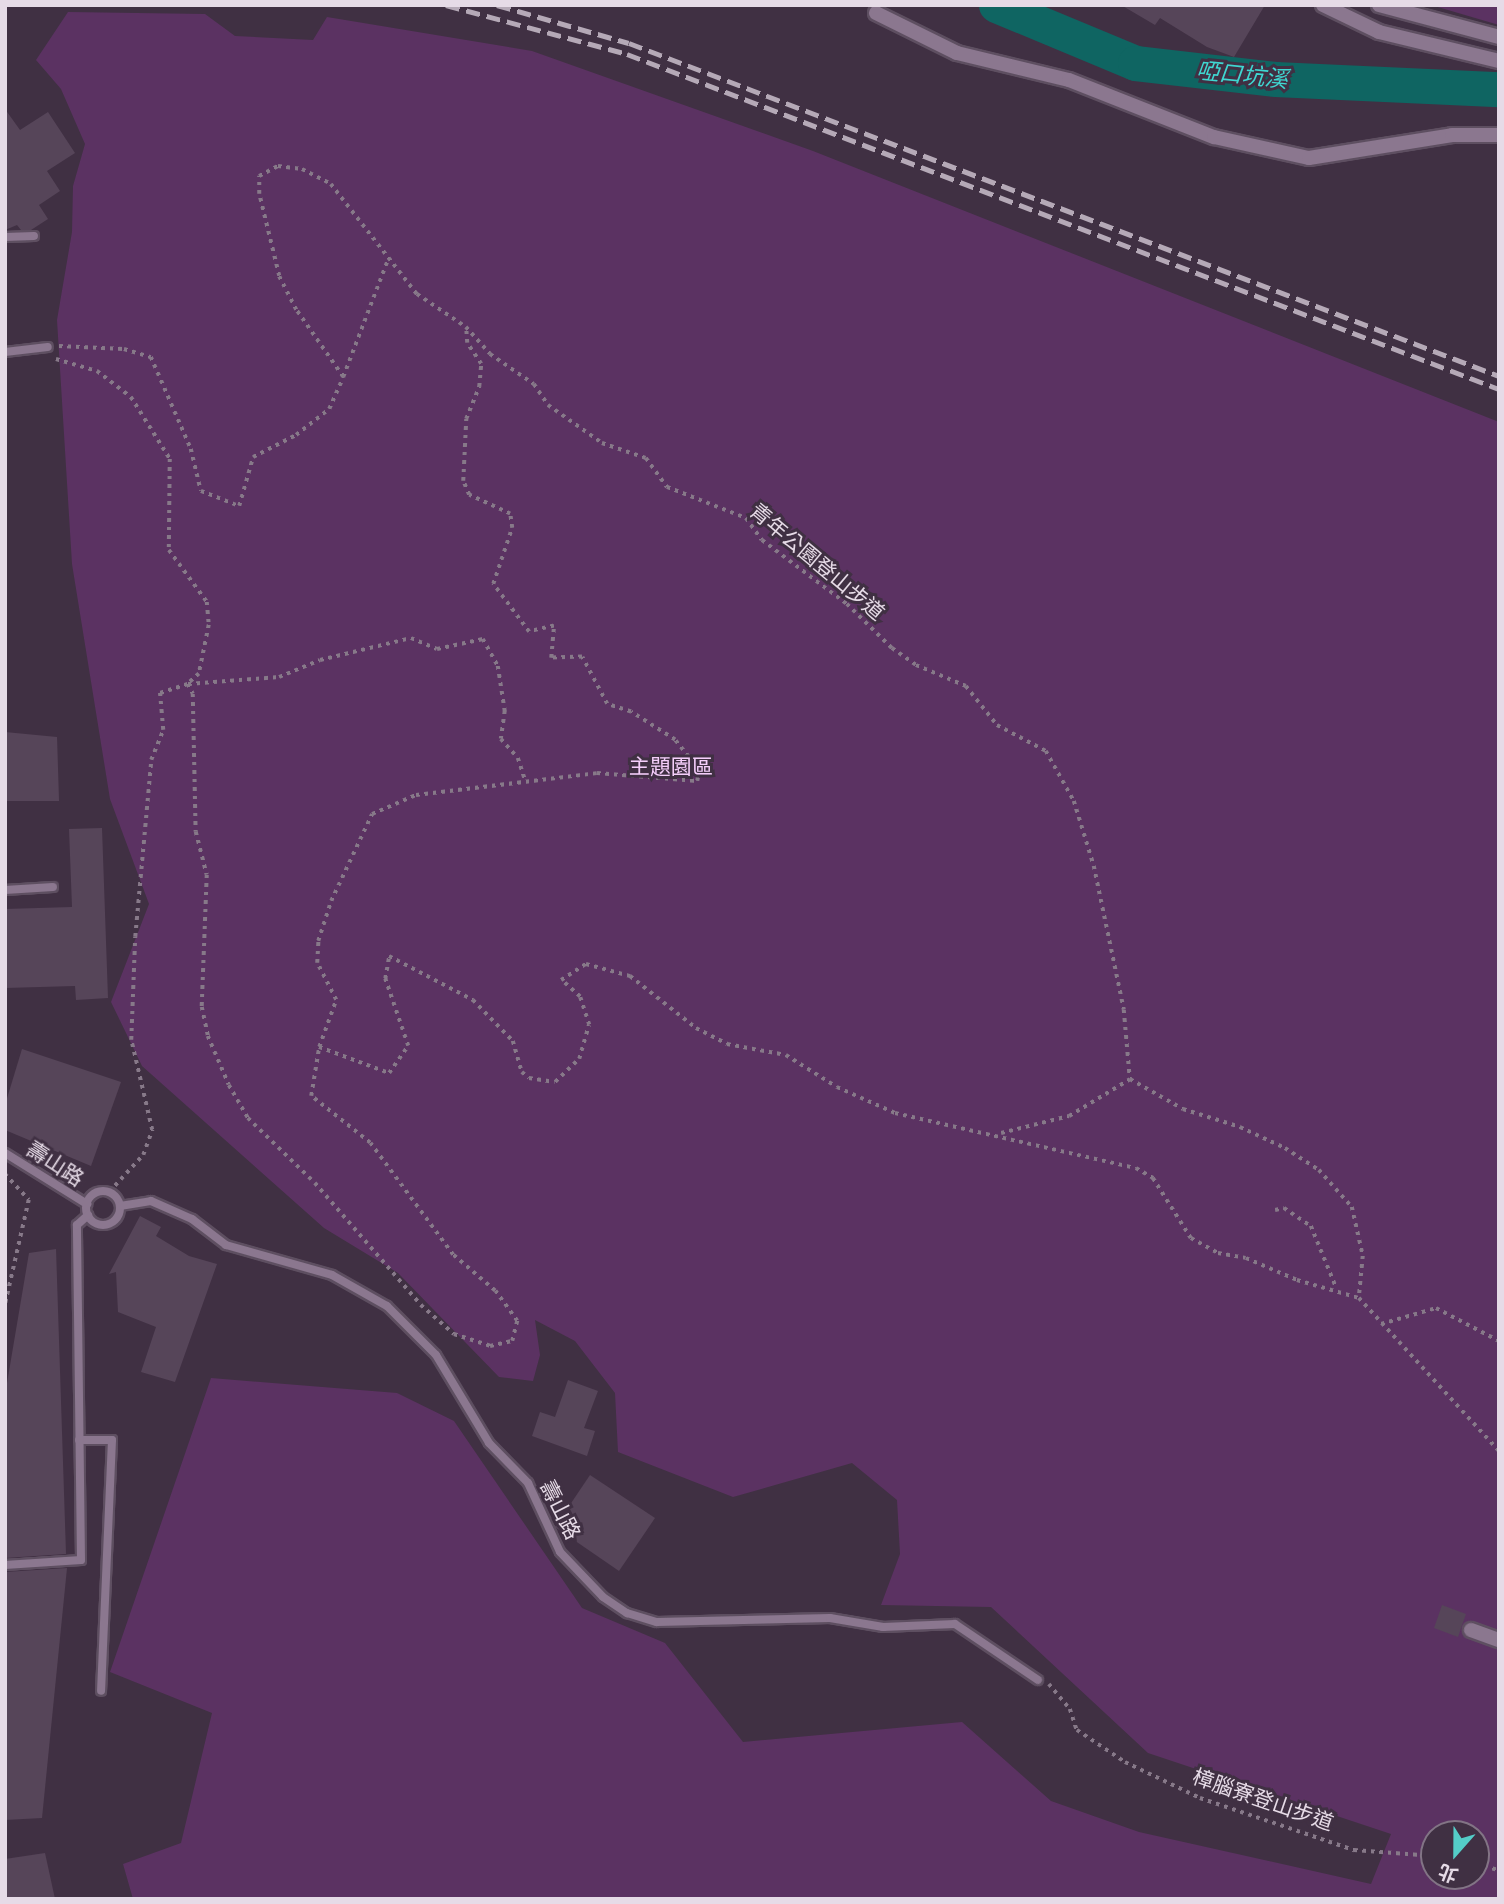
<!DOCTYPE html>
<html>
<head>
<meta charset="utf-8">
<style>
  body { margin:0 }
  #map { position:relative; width:1504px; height:1904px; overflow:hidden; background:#403043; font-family:"Fira Sans","Noto Sans TC",sans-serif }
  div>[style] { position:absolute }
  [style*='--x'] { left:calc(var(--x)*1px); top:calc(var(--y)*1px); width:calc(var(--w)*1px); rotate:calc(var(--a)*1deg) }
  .green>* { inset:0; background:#5b3262 }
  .river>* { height:35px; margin:-17.5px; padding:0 17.5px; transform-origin:17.5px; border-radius:17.5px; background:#0f6562 }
  .building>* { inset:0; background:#564559 }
  .path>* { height:3.5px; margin-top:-1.75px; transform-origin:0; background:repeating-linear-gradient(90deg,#877989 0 3.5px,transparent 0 8.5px) }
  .roads { filter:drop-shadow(2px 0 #5e4f61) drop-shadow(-2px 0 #5e4f61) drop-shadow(0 2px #5e4f61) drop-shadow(0 -2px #5e4f61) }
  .service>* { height:8px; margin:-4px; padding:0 4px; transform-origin:4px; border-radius:4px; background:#8b778f }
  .service>.ring { margin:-4px; padding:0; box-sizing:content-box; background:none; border:8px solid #8b778f; border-radius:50% }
  .minor>* { height:14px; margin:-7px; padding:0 7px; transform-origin:7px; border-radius:7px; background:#8b778f }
  .tertiary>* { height:14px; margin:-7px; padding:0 7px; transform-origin:7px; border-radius:7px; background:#8b778f }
  .rail>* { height:5px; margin-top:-2.5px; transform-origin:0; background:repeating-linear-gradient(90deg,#b5a9b7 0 14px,transparent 0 21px) }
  span { translate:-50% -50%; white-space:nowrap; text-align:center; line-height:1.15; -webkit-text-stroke:6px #403043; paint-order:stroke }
  .street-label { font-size:21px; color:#e6dbe7 }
  .park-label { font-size:21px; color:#f5cefb }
  .water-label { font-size:23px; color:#3fd7d1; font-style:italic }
  .frame { position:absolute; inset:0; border:7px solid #e6dbe7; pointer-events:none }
  .north { position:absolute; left:1420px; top:1820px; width:70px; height:70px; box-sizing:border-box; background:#403043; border:2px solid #827485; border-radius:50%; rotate:201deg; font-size:19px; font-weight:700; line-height:28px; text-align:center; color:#e6dbe7 }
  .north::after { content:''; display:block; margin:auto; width:24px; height:32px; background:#54cdc8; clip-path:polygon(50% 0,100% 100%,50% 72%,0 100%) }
</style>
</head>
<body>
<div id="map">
  <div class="green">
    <i style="clip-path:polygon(1431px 5px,1499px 5px,1499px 25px)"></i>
    <i style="clip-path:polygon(evenodd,68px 12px,205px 14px,235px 36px,313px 40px,327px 17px,532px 51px,813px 151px,1499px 422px,1499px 1899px,133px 1899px,123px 1864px,181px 1843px,212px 1713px,110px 1672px,211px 1378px,397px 1393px,454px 1421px,582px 1608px,665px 1643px,743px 1742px,962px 1722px,1051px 1801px,1139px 1832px,1371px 1884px,1391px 1834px,1148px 1753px,991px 1607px,881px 1605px,900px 1554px,897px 1500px,852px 1463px,733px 1497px,618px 1452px,615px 1393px,575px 1341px,535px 1320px,540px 1355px,533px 1381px,499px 1377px,398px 1273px,324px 1228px,142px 1066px,111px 1002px,149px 904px,110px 799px,72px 564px,57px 320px,72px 232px,73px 186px,85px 144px,61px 89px,36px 60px,68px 12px,1434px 1834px,1476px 1834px,1476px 1876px,1434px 1876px,1434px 1834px)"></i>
  </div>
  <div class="river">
    <i style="--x:996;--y:5;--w:151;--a:22.6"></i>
    <i style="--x:1135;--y:63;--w:141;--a:6.5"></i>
    <i style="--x:1275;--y:79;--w:224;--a:2.6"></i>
  </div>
  <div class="building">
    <i style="clip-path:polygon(1121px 5px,1265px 5px,1234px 57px,1207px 47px,1160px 18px,1155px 25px)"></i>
    <i style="clip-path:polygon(5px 109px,20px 130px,48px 112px,75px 153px,47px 171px,60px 191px,39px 205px,48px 219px,31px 230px,21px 230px,17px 225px,5px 230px)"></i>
    <i style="clip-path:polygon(5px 732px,57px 737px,59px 801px,5px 801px)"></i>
    <i style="clip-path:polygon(102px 828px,108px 998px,76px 1000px,75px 986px,5px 988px,5px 909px,72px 907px,69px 829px)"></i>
    <i style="clip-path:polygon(22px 1049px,121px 1082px,91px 1166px,5px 1130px,5px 1105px)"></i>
    <i style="clip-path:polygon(140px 1216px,161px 1227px,156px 1236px,189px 1256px,217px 1264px,175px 1382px,141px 1372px,156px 1327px,118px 1312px,116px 1272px,109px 1274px)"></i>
    <i style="clip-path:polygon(56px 1249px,66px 1554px,5px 1558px,5px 1395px,29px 1253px)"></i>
    <i style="clip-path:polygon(568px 1380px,598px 1391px,584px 1428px,595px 1431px,587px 1456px,532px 1436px,540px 1412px,555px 1417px)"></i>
    <i style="clip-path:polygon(590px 1475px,655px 1518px,619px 1571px,555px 1527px)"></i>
    <i style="clip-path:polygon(67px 1568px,42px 1818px,5px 1820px,5px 1572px)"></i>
    <i style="clip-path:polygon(1442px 1605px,1466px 1614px,1458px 1637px,1434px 1628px)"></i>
    <i style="clip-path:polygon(45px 1853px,55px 1899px,5px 1899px,5px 1859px)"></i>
  </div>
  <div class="path">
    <i style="--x:59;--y:346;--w:65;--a:2.6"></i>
    <i style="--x:124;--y:349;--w:28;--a:17"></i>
    <i style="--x:151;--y:357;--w:100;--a:66.5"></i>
    <i style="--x:191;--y:449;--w:43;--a:76.6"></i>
    <i style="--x:201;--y:491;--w:41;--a:21.5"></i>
    <i style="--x:239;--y:506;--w:51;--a:-74.1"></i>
    <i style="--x:253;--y:457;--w:48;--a:-27.1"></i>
    <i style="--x:296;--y:435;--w:42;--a:-38.2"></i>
    <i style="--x:329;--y:409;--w:35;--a:-66"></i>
    <i style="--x:343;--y:377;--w:82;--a:-125"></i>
    <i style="--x:296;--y:310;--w:38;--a:-117"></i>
    <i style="--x:279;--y:276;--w:84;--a:-103.7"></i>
    <i style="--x:259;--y:194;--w:18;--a:-90"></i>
    <i style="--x:259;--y:176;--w:21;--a:-28"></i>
    <i style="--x:278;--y:166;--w:24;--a:7"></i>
    <i style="--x:302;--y:169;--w:33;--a:27"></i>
    <i style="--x:331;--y:184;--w:140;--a:52"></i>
    <i style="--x:417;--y:294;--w:59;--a:34"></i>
    <i style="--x:466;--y:327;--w:36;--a:48"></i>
    <i style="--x:490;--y:354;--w:53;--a:34.3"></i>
    <i style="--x:534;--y:384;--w:25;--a:56"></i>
    <i style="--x:548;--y:405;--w:66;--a:35.1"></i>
    <i style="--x:602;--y:443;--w:46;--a:18.8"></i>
    <i style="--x:646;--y:458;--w:36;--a:54"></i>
    <i style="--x:667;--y:487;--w:85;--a:21.4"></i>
    <i style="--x:746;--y:518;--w:27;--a:54"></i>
    <i style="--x:762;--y:540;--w:106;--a:37"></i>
    <i style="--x:847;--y:604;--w:63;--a:44.4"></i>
    <i style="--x:892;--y:648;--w:29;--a:35"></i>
    <i style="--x:916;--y:665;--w:54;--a:22.8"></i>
    <i style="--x:966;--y:686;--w:50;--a:51.5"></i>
    <i style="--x:997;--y:725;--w:55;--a:28"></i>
    <i style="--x:1046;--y:751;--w:57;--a:60.8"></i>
    <i style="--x:1074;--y:801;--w:68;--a:72.9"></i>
    <i style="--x:1094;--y:866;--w:147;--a:78.2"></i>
    <i style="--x:1124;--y:1010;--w:69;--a:85"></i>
    <i style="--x:1130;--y:1079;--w:61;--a:29.5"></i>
    <i style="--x:1183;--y:1109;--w:60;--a:17.5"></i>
    <i style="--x:1240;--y:1127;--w:50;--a:25"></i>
    <i style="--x:1285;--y:1148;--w:40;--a:32.9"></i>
    <i style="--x:1319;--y:1170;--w:50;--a:48.3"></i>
    <i style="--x:1352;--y:1207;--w:50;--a:77.3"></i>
    <i style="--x:1363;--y:1256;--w:42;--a:95.4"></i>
    <i style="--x:1359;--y:1298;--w:207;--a:47.5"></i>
    <i style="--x:56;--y:359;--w:43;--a:16.3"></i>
    <i style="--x:97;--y:371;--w:43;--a:37.4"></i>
    <i style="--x:131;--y:397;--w:73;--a:57.8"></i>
    <i style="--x:170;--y:459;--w:91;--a:90.6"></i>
    <i style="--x:169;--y:550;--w:64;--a:53.8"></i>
    <i style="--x:207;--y:602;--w:23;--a:85"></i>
    <i style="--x:209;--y:625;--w:50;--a:101.5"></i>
    <i style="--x:199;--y:674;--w:15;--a:138"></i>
    <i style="--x:343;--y:377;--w:126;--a:-69.1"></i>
    <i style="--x:188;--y:684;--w:91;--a:-4.4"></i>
    <i style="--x:279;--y:677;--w:44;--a:-22.5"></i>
    <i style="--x:320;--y:660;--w:94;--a:-13.6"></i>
    <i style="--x:411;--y:638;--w:28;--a:23"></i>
    <i style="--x:437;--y:649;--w:47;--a:-12.3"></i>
    <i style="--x:483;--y:639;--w:31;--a:61"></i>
    <i style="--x:498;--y:666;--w:46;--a:81.2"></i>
    <i style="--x:505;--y:711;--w:28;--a:98"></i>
    <i style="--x:501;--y:739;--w:25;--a:48"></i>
    <i style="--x:518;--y:758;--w:23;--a:72"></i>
    <i style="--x:319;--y:1047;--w:75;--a:20.4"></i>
    <i style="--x:389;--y:1073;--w:33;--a:-55"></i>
    <i style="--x:408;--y:1046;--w:71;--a:-108.9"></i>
    <i style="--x:385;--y:979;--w:23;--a:-80"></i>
    <i style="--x:389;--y:956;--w:95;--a:27.6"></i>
    <i style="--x:473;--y:1000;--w:57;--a:45.7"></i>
    <i style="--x:513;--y:1041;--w:32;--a:74"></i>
    <i style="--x:522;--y:1072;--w:9;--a:41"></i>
    <i style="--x:529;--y:1078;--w:26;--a:9"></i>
    <i style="--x:555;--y:1082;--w:33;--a:-44"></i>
    <i style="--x:579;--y:1059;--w:35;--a:-74"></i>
    <i style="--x:589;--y:1025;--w:29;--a:-108"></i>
    <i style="--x:580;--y:997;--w:25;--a:-138"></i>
    <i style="--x:561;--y:980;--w:30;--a:-33"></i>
    <i style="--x:586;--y:964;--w:46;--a:15.3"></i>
    <i style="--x:630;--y:976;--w:84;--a:38.2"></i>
    <i style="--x:696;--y:1028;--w:35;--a:27"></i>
    <i style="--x:727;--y:1044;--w:60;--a:10.6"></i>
    <i style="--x:786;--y:1055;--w:60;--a:32.1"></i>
    <i style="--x:837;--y:1087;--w:64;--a:24.1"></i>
    <i style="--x:895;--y:1113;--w:247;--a:12.9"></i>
    <i style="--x:1136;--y:1168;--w:20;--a:30"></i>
    <i style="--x:1153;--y:1178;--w:71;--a:57.7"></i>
    <i style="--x:1191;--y:1238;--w:31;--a:29"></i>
    <i style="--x:1218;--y:1253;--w:28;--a:10"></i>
    <i style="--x:1246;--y:1258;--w:56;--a:23.3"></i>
    <i style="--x:1297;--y:1280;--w:65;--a:16.2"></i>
    <i style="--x:1001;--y:1133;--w:70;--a:-14"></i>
    <i style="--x:1069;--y:1116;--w:71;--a:-31.2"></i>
    <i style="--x:5;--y:1174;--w:35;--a:47"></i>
    <i style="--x:29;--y:1200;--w:109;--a:102.8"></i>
    <i style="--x:109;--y:1192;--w:50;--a:-47.4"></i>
    <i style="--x:143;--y:1155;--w:27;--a:-70"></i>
    <i style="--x:152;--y:1130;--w:92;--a:-103.1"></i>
    <i style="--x:131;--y:1040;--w:103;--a:-87.8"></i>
    <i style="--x:135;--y:937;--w:178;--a:-84.8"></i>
    <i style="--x:151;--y:760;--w:32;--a:-68"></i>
    <i style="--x:163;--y:730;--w:37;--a:-95"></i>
    <i style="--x:160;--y:693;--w:29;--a:-18"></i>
    <i style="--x:188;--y:684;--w:11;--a:63"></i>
    <i style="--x:193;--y:694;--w:138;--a:88.8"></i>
    <i style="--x:196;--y:832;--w:44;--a:75.7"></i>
    <i style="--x:207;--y:875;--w:132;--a:92.2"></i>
    <i style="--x:202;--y:1007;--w:30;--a:78"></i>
    <i style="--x:208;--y:1036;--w:53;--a:66.8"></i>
    <i style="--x:229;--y:1085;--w:38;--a:60"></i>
    <i style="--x:248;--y:1118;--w:93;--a:44.1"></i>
    <i style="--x:315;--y:1183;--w:162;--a:49"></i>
    <i style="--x:421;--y:1305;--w:44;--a:41.3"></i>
    <i style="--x:454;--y:1334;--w:38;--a:18"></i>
    <i style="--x:490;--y:1346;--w:23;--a:-13"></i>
    <i style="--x:512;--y:1341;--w:21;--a:-76"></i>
    <i style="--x:517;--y:1321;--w:37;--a:-126"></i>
    <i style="--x:495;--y:1291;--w:55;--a:-139.4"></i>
    <i style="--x:453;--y:1255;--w:139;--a:-126.5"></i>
    <i style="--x:370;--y:1143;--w:75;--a:-141.5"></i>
    <i style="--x:311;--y:1096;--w:50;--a:-80.7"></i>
    <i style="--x:319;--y:1047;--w:50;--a:-70.1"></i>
    <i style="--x:336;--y:1000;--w:42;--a:-117.2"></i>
    <i style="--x:317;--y:963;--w:22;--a:-87"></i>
    <i style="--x:318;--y:941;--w:42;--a:-72"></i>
    <i style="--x:331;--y:901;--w:96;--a:-64.8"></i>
    <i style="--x:372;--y:814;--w:48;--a:-23.4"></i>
    <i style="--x:416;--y:795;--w:182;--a:-6.9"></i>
    <i style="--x:597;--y:773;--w:100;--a:4.6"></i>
    <i style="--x:697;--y:781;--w:11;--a:-80"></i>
    <i style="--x:699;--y:770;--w:38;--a:-129"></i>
    <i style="--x:675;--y:740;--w:52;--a:-147.5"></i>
    <i style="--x:631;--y:712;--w:25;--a:-162"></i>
    <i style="--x:607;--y:704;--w:53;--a:-118"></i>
    <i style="--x:582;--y:657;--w:31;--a:178"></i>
    <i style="--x:551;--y:658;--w:32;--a:-85"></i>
    <i style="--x:554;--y:626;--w:26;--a:167"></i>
    <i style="--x:529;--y:632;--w:60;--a:-126.9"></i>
    <i style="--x:493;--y:584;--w:59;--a:-71.3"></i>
    <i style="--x:512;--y:528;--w:14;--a:-98"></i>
    <i style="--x:510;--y:514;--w:45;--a:-155.1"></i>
    <i style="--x:469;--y:495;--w:15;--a:-113"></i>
    <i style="--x:463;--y:481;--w:62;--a:-87.2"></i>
    <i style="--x:466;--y:419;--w:35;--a:-68"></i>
    <i style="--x:479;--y:387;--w:23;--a:-85"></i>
    <i style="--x:481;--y:364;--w:25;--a:-124"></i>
    <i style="--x:467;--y:343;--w:15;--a:-94"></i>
    <i style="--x:1275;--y:1210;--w:9;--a:-13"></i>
    <i style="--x:1284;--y:1208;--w:32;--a:34"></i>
    <i style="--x:1311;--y:1226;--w:66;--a:67.7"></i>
    <i style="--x:1381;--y:1324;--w:57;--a:-16.2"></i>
    <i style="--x:1436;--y:1308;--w:71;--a:27.6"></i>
    <i style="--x:1049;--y:1684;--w:33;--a:50"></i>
    <i style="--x:1070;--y:1709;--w:22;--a:72"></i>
    <i style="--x:1077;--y:1730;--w:58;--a:33.7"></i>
    <i style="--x:1125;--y:1762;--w:83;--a:25.6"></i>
    <i style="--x:1200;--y:1798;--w:163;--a:18.7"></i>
    <i style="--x:1354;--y:1850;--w:80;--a:4.3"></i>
    <i style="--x:1476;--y:1864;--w:24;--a:15"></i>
  </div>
  <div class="roads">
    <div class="service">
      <i style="--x:5;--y:237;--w:29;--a:-2"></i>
      <i style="--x:5;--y:352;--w:43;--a:-6.6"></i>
      <i style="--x:5;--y:890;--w:48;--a:-3.6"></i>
      <i style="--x:5;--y:1153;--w:97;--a:31.9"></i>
      <i class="ring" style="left:86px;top:1191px;width:26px;height:26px"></i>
      <i style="--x:120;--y:1206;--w:31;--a:-9"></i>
      <i style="--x:151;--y:1201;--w:45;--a:23.7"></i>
      <i style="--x:192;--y:1219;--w:43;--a:37.4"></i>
      <i style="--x:226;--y:1245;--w:110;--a:15.8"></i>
      <i style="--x:332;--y:1275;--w:63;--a:29.4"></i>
      <i style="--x:387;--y:1306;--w:69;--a:45"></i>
      <i style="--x:436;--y:1355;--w:103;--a:58.9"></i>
      <i style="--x:489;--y:1443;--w:56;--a:45.7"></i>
      <i style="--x:528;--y:1483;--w:76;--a:65.1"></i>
      <i style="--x:560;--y:1552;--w:62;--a:46.3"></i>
      <i style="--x:603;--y:1597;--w:29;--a:34"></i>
      <i style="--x:627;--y:1613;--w:31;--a:17"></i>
      <i style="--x:657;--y:1622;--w:173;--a:-1.3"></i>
      <i style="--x:830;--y:1618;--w:54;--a:9.6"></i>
      <i style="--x:883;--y:1627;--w:72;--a:-2.4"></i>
      <i style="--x:955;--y:1624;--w:100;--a:34"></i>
      <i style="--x:79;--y:1440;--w:33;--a:0"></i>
      <i style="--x:112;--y:1440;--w:251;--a:92.5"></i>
      <i style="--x:5;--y:1565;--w:76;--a:-3.8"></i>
      <i style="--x:81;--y:1560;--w:335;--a:-90.7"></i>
      <i style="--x:77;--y:1225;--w:15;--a:-42"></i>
    </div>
    <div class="minor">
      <i style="--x:876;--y:13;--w:90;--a:26.3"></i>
      <i style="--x:957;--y:53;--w:115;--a:13.6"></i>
      <i style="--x:1069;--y:80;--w:156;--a:21.5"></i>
      <i style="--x:1214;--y:137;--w:97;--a:12.5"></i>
      <i style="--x:1309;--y:158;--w:145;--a:-9.1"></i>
      <i style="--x:1452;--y:135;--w:47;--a:0"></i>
      <i style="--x:1471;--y:1630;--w:30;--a:20"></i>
    </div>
    <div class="tertiary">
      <i style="--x:1323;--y:5;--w:62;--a:25.7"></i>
      <i style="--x:1379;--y:32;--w:123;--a:13.6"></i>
      <i style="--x:1379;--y:5;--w:124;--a:14.9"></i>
    </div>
  </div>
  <div class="rail">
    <i style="--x:446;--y:5;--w:188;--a:15.1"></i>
    <i style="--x:627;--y:54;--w:934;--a:21.02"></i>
    <i style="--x:497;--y:5;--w:137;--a:16.1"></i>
    <i style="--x:629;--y:43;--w:932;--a:20.94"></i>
  </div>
  <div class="street-label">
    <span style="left:817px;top:562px;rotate:40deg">青年公園登山步道</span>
    <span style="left:55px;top:1164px;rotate:33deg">壽山路</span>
    <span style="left:560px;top:1510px;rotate:63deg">壽山路</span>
    <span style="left:1263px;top:1800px;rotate:19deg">樟腦寮登山步道</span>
  </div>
  <div class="park-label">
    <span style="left:671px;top:767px">主題園區</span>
  </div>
  <div class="water-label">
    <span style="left:1242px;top:75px;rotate:6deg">啞口坑溪</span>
  </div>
  <div class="frame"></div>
  <div class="north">北</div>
</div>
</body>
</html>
